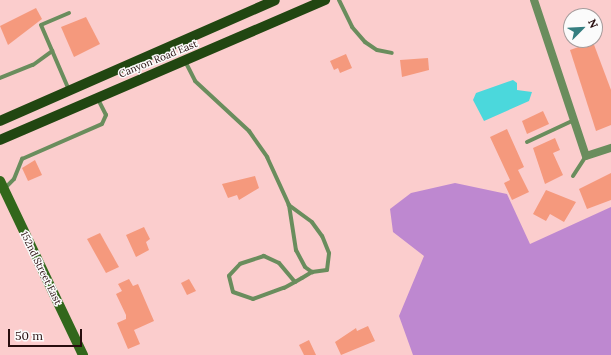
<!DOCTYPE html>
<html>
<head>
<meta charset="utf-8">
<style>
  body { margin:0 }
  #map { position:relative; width:611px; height:355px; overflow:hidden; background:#fbcdcd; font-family:Lora,serif }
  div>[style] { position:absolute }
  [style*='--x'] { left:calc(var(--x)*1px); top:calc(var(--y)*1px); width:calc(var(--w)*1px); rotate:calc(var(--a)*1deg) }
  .forest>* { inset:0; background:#be88d0 }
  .water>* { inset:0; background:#4bd8dc }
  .building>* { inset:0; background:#f5997d }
  .lane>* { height:4px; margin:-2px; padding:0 2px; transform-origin:2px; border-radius:2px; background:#6a8d5d }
  .street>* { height:8px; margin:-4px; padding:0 4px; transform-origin:4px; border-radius:4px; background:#6a8d5d }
  .secondary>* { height:10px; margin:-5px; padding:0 5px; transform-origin:5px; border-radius:5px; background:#32671b }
  .primary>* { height:10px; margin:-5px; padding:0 5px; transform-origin:5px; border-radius:5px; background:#214611 }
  span { translate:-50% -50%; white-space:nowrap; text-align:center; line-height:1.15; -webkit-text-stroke:3px #fbfbfb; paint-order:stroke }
  .street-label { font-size:10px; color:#270d0e }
  .north { position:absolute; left:563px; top:8px; width:40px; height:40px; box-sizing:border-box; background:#fbfbfb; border:1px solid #a69c9c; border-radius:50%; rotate:66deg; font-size:11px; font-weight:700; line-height:16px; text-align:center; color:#270d0e }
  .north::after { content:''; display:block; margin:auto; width:14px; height:18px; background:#357e80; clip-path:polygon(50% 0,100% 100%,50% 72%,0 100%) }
  .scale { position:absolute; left:8px; top:329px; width:74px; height:18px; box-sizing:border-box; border:2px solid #270d0e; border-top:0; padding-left:5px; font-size:12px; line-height:14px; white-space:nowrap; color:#270d0e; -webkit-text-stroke:3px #fbfbfb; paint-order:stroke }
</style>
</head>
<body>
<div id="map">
  <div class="forest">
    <i style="clip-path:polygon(455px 183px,507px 194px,530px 244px,611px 207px,611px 355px,413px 355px,399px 316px,424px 256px,393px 232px,390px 209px,411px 193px)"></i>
  </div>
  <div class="water">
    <i style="clip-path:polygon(513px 80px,517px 83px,517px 90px,532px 92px,529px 101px,484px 121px,473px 100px,476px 93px)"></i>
  </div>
  <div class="building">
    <i style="clip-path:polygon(36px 8px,42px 19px,8px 45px,0 26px)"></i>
    <i style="clip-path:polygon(86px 17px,100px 44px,74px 57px,61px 27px)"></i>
    <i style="clip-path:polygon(593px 42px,611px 90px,611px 125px,596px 131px,570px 50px)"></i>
    <i style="clip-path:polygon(346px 54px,352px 68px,340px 73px,338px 68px,334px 70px,330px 61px)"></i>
    <i style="clip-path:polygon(428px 58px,429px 70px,402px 77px,400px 60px)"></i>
    <i style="clip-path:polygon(543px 111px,549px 124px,527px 134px,522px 121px)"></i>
    <i style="clip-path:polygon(507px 129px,524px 167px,518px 170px,529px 192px,512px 200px,504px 183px,510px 180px,490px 137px)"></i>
    <i style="clip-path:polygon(555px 138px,560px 150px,553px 153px,563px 175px,545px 184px,533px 148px)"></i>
    <i style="clip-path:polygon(35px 160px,42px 175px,28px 181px,22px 168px)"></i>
    <i style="clip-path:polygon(611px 173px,611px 200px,587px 209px,579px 189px)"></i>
    <i style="clip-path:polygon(255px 176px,259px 188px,239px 200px,237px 195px,228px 198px,222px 184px)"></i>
    <i style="clip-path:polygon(546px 190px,576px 202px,564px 222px,550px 214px,546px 221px,533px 214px)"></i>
    <i style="clip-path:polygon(144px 227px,150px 239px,146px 242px,149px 250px,136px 257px,126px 235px)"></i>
    <i style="clip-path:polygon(100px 233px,119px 267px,106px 273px,87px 239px)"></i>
    <i style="clip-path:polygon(129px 279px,133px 286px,138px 284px,154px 321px,134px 330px,140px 344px,128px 349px,117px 323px,126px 319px,126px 315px,116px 294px,122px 291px,118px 284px)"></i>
    <i style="clip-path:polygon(189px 279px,196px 291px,187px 295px,181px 283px)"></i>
    <i style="clip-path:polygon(368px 326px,375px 341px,341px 355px,335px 342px,356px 328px,357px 331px)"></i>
    <i style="clip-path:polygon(309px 340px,316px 355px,304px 355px,299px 345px)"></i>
  </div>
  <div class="lane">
    <i style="--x:339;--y:0;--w:30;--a:64"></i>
    <i style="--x:352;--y:27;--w:20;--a:49"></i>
    <i style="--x:365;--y:42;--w:14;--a:34"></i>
    <i style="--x:377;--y:50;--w:15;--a:11"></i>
    <i style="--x:69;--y:13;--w:30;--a:157"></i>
    <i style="--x:41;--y:25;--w:71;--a:66.7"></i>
    <i style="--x:185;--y:61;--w:22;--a:63"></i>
    <i style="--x:195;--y:81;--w:74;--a:42.8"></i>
    <i style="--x:249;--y:131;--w:32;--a:55"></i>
    <i style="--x:267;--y:157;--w:53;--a:65.4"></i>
    <i style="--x:289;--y:205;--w:46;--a:81.2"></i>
    <i style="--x:296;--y:250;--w:19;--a:62"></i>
    <i style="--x:305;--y:267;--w:9;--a:36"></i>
    <i style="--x:312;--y:272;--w:15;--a:-8"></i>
    <i style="--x:327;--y:270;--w:17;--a:-83"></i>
    <i style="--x:329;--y:253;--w:18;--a:-112"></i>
    <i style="--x:322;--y:236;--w:17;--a:-126"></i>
    <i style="--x:312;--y:222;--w:29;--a:-144"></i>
    <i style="--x:0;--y:78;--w:35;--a:-22"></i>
    <i style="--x:33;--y:65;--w:24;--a:-36"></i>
    <i style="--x:527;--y:142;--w:52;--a:-25.1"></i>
    <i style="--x:573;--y:176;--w:24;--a:-57"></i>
    <i style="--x:4;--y:189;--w:14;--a:-45"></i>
    <i style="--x:14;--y:179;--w:22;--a:-68"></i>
    <i style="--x:22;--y:159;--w:87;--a:-23.6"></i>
    <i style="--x:102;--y:124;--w:10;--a:-66"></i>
    <i style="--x:106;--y:115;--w:20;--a:-117"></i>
    <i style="--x:295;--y:282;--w:25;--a:-130"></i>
    <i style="--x:279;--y:263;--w:17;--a:-155"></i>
    <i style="--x:264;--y:256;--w:25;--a:162"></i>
    <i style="--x:240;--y:264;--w:16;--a:133"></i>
    <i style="--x:229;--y:276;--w:16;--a:76"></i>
    <i style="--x:233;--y:292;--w:21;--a:19"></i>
    <i style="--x:253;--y:299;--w:33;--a:-20"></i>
    <i style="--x:284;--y:288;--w:13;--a:-29"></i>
    <i style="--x:295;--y:282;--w:8;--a:-30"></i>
    <i style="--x:302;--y:278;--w:12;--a:-31"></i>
  </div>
  <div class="street">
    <i style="--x:534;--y:0;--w:164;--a:71.6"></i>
    <i style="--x:586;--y:156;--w:26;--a:-18"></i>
  </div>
  <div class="secondary">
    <i style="--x:0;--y:181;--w:193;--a:64.5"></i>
  </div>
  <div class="primary">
    <i style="--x:0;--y:121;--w:300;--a:-23.7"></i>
    <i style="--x:0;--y:140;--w:354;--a:-23.3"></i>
  </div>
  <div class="street-label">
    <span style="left:158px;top:59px;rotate:-22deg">Canyon Road East</span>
    <span style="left:41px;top:268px;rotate:64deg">152nd Street East</span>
  </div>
  <div class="north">N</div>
  <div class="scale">50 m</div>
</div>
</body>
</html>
